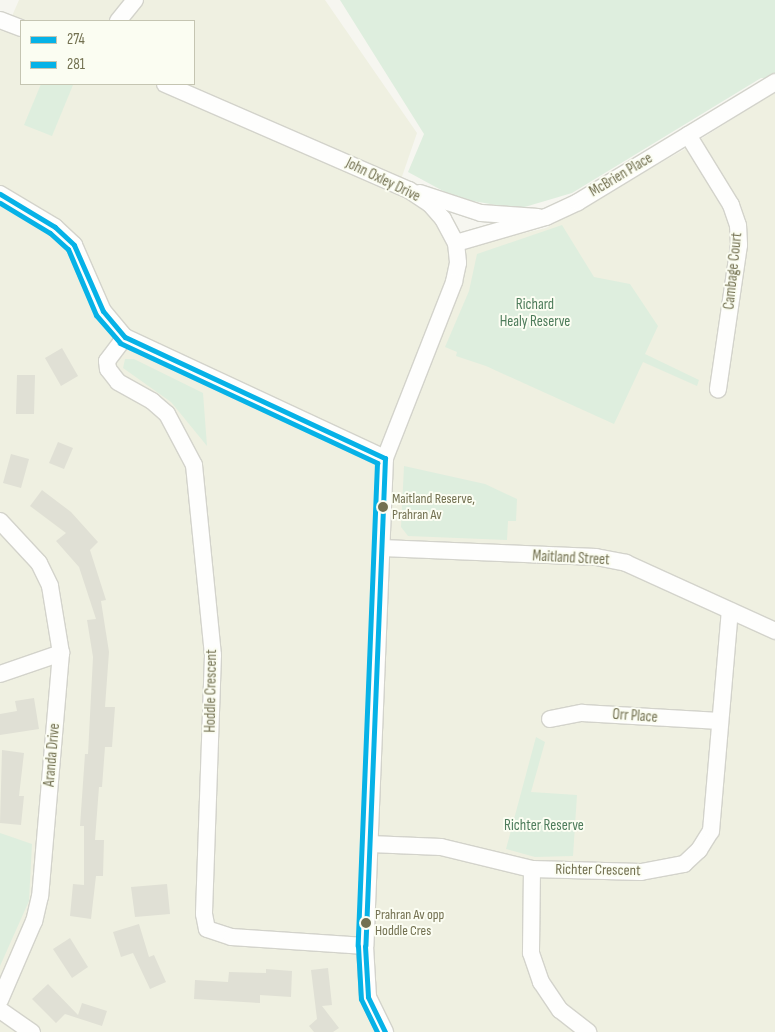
<!DOCTYPE html>
<html>
<head>
<meta charset="utf-8">
<style>
  body { margin:0 }
  #map { position:relative; width:775px; height:1032px; overflow:hidden; background:#f6f6f0; font-family:"Sofia Sans Condensed",sans-serif }
  div>[style] { position:absolute }
  [style*='--x'] { left:calc(var(--x)*1px); top:calc(var(--y)*1px); width:calc(var(--w)*1px); rotate:calc(var(--a)*1deg) }
  .residential>* { inset:0; background:#eff0e1 }
  .green>* { inset:0; background:#deeede }
  .building>* { inset:0; background:#e0e0d5 }
  .roads { filter:drop-shadow(1px 0 #d3d3cb) drop-shadow(-1px 0 #d3d3cb) drop-shadow(0 1px #d3d3cb) drop-shadow(0 -1px #d3d3cb) }
  .minor>* { height:16px; margin:-8px; padding:0 8px; transform-origin:8px; border-radius:8px; background:#fefefd }
  .bus-1>* { height:5px; margin:-2.5px; padding:0 2.5px; transform-origin:2.5px; border-radius:2.5px; background:#06b2e7 }
  .bus-2>* { height:5px; margin:-2.5px; padding:0 2.5px; transform-origin:2.5px; border-radius:2.5px; background:#06b2e7 }
  .dots>* { width:14px; height:14px; translate:-50% -50%; box-sizing:border-box; border:2px solid #fbfdf2; border-radius:50% }
  span { translate:-50% -50%; white-space:nowrap; text-align:center; line-height:1.15; -webkit-text-stroke:4px #fbfdf2; paint-order:stroke }
  .bus-label { font-size:14px; color:#737151 }
  .left { translate:0 -50%; text-align:left }
  .street-label { font-size:15px; color:#737151 }
  .park-label { font-size:15px; color:#4e7c5b }
  .legend { position:absolute; left:20px; top:20px; width:175px; height:65px; box-sizing:border-box; background:#fbfdf2; border:1px solid #c5c5b2; margin:0; padding:6px 9px; list-style:none; font-size:15px; color:#737151 }
  .legend li { display:flex; align-items:center; gap:10px; height:25px }
  .legend b { width:25px; border:1px solid #c5c5b2 }
</style>
</head>
<body>
<div id="map">
  <div class="residential">
    <i style="clip-path:polygon(evenodd,19px 0,325px 0,417px 133px,396px 194px,421px 206px,446px 236px,450px 250px,546px 228px,685px 149px,775px 92px,775px 1032px,0 1032px,0 30px,5px 32px,19px 0,21px 21px,194px 21px,194px 84px,21px 84px,21px 21px)"></i>
  </div>
  <div class="green">
    <i style="clip-path:polygon(340px 0,775px 0,775px 78px,761px 78px,572px 193px,518px 209px,456px 198px,408px 172px,424px 134px)"></i>
    <i style="clip-path:polygon(41px 84px,73px 85px,52px 136px,24px 125px)"></i>
    <i style="clip-path:polygon(562px 225px,594px 277px,630px 284px,658px 326px,645px 354px,699px 380px,697px 386px,643px 362px,614px 424px,486px 366px,456px 356px,457px 352px,445px 347px,469px 291px,477px 254px)"></i>
    <i style="clip-path:polygon(125px 359px,134px 359px,203px 393px,207px 446px,171px 402px,123px 368px)"></i>
    <i style="clip-path:polygon(404px 466px,485px 484px,517px 499px,516px 521px,508px 521px,507px 540px,408px 536px,401px 527px)"></i>
    <i style="clip-path:polygon(536px 737px,545px 742px,531px 792px,577px 795px,573px 856px,535px 857px,506px 849px)"></i>
    <i style="clip-path:polygon(0 833px,32px 844px,29px 901px,0 966px)"></i>
  </div>
  <div class="building">
    <i style="clip-path:polygon(62px 348px,78px 376px,61px 386px,45px 358px)"></i>
    <i style="clip-path:polygon(17px 375px,35px 375px,34px 414px,16px 414px)"></i>
    <i style="clip-path:polygon(58px 442px,73px 448px,64px 469px,49px 463px)"></i>
    <i style="clip-path:polygon(11px 454px,29px 459px,21px 488px,3px 483px)"></i>
    <i style="clip-path:polygon(42px 490px,71px 512px,98px 542px,90px 550px,106px 600px,101px 601px,109px 652px,105px 707px,115px 707px,112px 747px,105px 747px,102px 787px,99px 787px,95px 840px,104px 840px,103px 876px,96px 876px,91px 919px,70px 916px,73px 884px,84px 885px,84px 826px,80px 826px,85px 754px,88px 754px,93px 657px,87px 620px,96px 619px,79px 567px,56px 541px,66px 533px,30px 506px)"></i>
    <i style="clip-path:polygon(34px 698px,39px 729px,0 735px,0 714px,17px 711px,15px 701px)"></i>
    <i style="clip-path:polygon(2px 750px,24px 753px,19px 796px,24px 796px,21px 825px,0 823px)"></i>
    <i style="clip-path:polygon(167px 884px,170px 914px,135px 917px,131px 887px)"></i>
    <i style="clip-path:polygon(139px 924px,149px 957px,154px 955px,166px 982px,150px 989px,133px 953px,121px 957px,113px 932px)"></i>
    <i style="clip-path:polygon(70px 938px,88px 967px,72px 978px,53px 949px)"></i>
    <i style="clip-path:polygon(328px 968px,332px 1005px,322px 1006px,339px 1028px,333px 1032px,314px 1032px,309px 1026px,317px 1019px,311px 970px)"></i>
    <i style="clip-path:polygon(266px 969px,292px 971px,291px 997px,260px 995px,260px 1003px,194px 999px,195px 980px,228px 982px,229px 972px,266px 973px)"></i>
    <i style="clip-path:polygon(48px 984px,78px 1015px,82px 1003px,107px 1011px,102px 1026px,65px 1014px,56px 1023px,32px 999px)"></i>
  </div>
  <div class="roads">
    <div class="minor">
      <i style="--x:0;--y:20;--w:22;--a:21"></i>
      <i style="--x:118;--y:21;--w:27;--a:-51"></i>
      <i style="--x:165;--y:84;--w:266;--a:23.5"></i>
      <i style="--x:409;--y:190;--w:25;--a:34"></i>
      <i style="--x:430;--y:204;--w:20;--a:49"></i>
      <i style="--x:443;--y:219;--w:27;--a:62"></i>
      <i style="--x:456;--y:243;--w:20;--a:84"></i>
      <i style="--x:458;--y:263;--w:19;--a:102"></i>
      <i style="--x:454;--y:282;--w:189;--a:111.4"></i>
      <i style="--x:385;--y:458;--w:488;--a:92.3"></i>
      <i style="--x:365;--y:946;--w:51;--a:86.6"></i>
      <i style="--x:368;--y:997;--w:39;--a:64"></i>
      <i style="--x:688;--y:135;--w:82;--a:58.4"></i>
      <i style="--x:731;--y:205;--w:21;--a:71"></i>
      <i style="--x:738;--y:225;--w:20;--a:87"></i>
      <i style="--x:739;--y:245;--w:146;--a:98.3"></i>
      <i style="--x:420;--y:193;--w:64;--a:18.2"></i>
      <i style="--x:481;--y:213;--w:57;--a:4"></i>
      <i style="--x:0;--y:194;--w:64;--a:31"></i>
      <i style="--x:55;--y:227;--w:26;--a:43"></i>
      <i style="--x:74;--y:245;--w:72;--a:66.3"></i>
      <i style="--x:103;--y:311;--w:34;--a:50"></i>
      <i style="--x:125;--y:337;--w:287;--a:25"></i>
      <i style="--x:456;--y:243;--w:94;--a:-16.1"></i>
      <i style="--x:546;--y:217;--w:35;--a:-25"></i>
      <i style="--x:578;--y:202;--w:231;--a:-31.3"></i>
      <i style="--x:125;--y:337;--w:30;--a:127"></i>
      <i style="--x:107;--y:361;--w:8;--a:83"></i>
      <i style="--x:108;--y:369;--w:16;--a:52"></i>
      <i style="--x:118;--y:382;--w:39;--a:29"></i>
      <i style="--x:152;--y:401;--w:20;--a:41"></i>
      <i style="--x:167;--y:414;--w:58;--a:62.1"></i>
      <i style="--x:194;--y:465;--w:191;--a:84.3"></i>
      <i style="--x:213;--y:655;--w:259;--a:92"></i>
      <i style="--x:204;--y:914;--w:15;--a:79"></i>
      <i style="--x:207;--y:929;--w:26;--a:18"></i>
      <i style="--x:232;--y:937;--w:133;--a:3.9"></i>
      <i style="--x:0;--y:521;--w:57;--a:47.1"></i>
      <i style="--x:39;--y:563;--w:25;--a:64"></i>
      <i style="--x:50;--y:586;--w:68;--a:80.7"></i>
      <i style="--x:61;--y:653;--w:244;--a:94.9"></i>
      <i style="--x:40;--y:896;--w:26;--a:103"></i>
      <i style="--x:34;--y:921;--w:86;--a:113.3"></i>
      <i style="--x:382;--y:548;--w:214;--a:2.4"></i>
      <i style="--x:596;--y:557;--w:31;--a:11"></i>
      <i style="--x:626;--y:563;--w:164;--a:24.5"></i>
      <i style="--x:0;--y:674;--w:65;--a:-19"></i>
      <i style="--x:550;--y:719;--w:33;--a:-11"></i>
      <i style="--x:582;--y:713;--w:138;--a:3.3"></i>
      <i style="--x:370;--y:844;--w:71;--a:2.4"></i>
      <i style="--x:441;--y:847;--w:94;--a:13.6"></i>
      <i style="--x:532;--y:869;--w:109;--a:1.6"></i>
      <i style="--x:641;--y:872;--w:44;--a:-10.5"></i>
      <i style="--x:684;--y:864;--w:21;--a:-43"></i>
      <i style="--x:699;--y:850;--w:22;--a:-58"></i>
      <i style="--x:711;--y:831;--w:221;--a:-85.1"></i>
      <i style="--x:532;--y:869;--w:84;--a:90.7"></i>
      <i style="--x:531;--y:953;--w:31;--a:71"></i>
      <i style="--x:541;--y:982;--w:34;--a:56"></i>
      <i style="--x:560;--y:1010;--w:36;--a:38"></i>
      <i style="--x:0;--y:1010;--w:39;--a:35"></i>
    </div>
  </div>
  <div class="bus-1">
    <i style="--x:0;--y:194;--w:64;--a:31"></i>
    <i style="--x:55;--y:227;--w:26;--a:43"></i>
    <i style="--x:74;--y:245;--w:72;--a:66.3"></i>
    <i style="--x:103;--y:311;--w:34;--a:50"></i>
    <i style="--x:125;--y:337;--w:287;--a:25"></i>
    <i style="--x:385;--y:458;--w:488;--a:92.3"></i>
    <i style="--x:365;--y:946;--w:51;--a:86.6"></i>
    <i style="--x:368;--y:997;--w:39;--a:64"></i>
  </div>
  <div class="bus-2">
    <i style="--x:0;--y:203;--w:58;--a:31"></i>
    <i style="--x:50;--y:233;--w:24;--a:42"></i>
    <i style="--x:68;--y:249;--w:72;--a:67"></i>
    <i style="--x:96;--y:315;--w:37;--a:49"></i>
    <i style="--x:120;--y:343;--w:284;--a:25"></i>
    <i style="--x:377;--y:463;--w:483;--a:92.3"></i>
    <i style="--x:358;--y:946;--w:53;--a:86.8"></i>
    <i style="--x:361;--y:999;--w:37;--a:64"></i>
  </div>
  <div class="dots">
    <i style="left:383px;top:507px;background:#737151"></i>
    <i style="left:366px;top:923px;background:#737151"></i>
  </div>
  <div class="bus-label">
    <span class="left" style="left:392px;top:507px">Maitland Reserve,<br>Prahran Av</span>
    <span class="left" style="left:375px;top:923px">Prahran Av opp<br>Hoddle Cres</span>
  </div>
  <div class="street-label">
    <span style="left:621px;top:175px;rotate:-31deg">McBrien Place</span>
    <span style="left:383px;top:180px;rotate:26deg">John Oxley Drive</span>
    <span style="left:733px;top:271px;rotate:-84deg">Cambage Court</span>
    <span style="left:571px;top:558px;rotate:3deg">Maitland Street</span>
    <span style="left:211px;top:691px;rotate:-89deg">Hoddle Crescent</span>
    <span style="left:635px;top:716px;rotate:4deg">Orr Place</span>
    <span style="left:52px;top:755px;rotate:-85deg">Aranda Drive</span>
    <span style="left:598px;top:870px;rotate:1deg">Richter Crescent</span>
  </div>
  <div class="park-label">
    <span style="left:535px;top:313px">Richard<br>Healy Reserve</span>
    <span style="left:544px;top:826px">Richter Reserve</span>
  </div>
  <ul class="legend">
  <li><b style="height:6px;background:#06b2e7"></b>274</li>
  <li><b style="height:6px;background:#06b2e7"></b>281</li>
  </ul>
</div>
</body>
</html>
